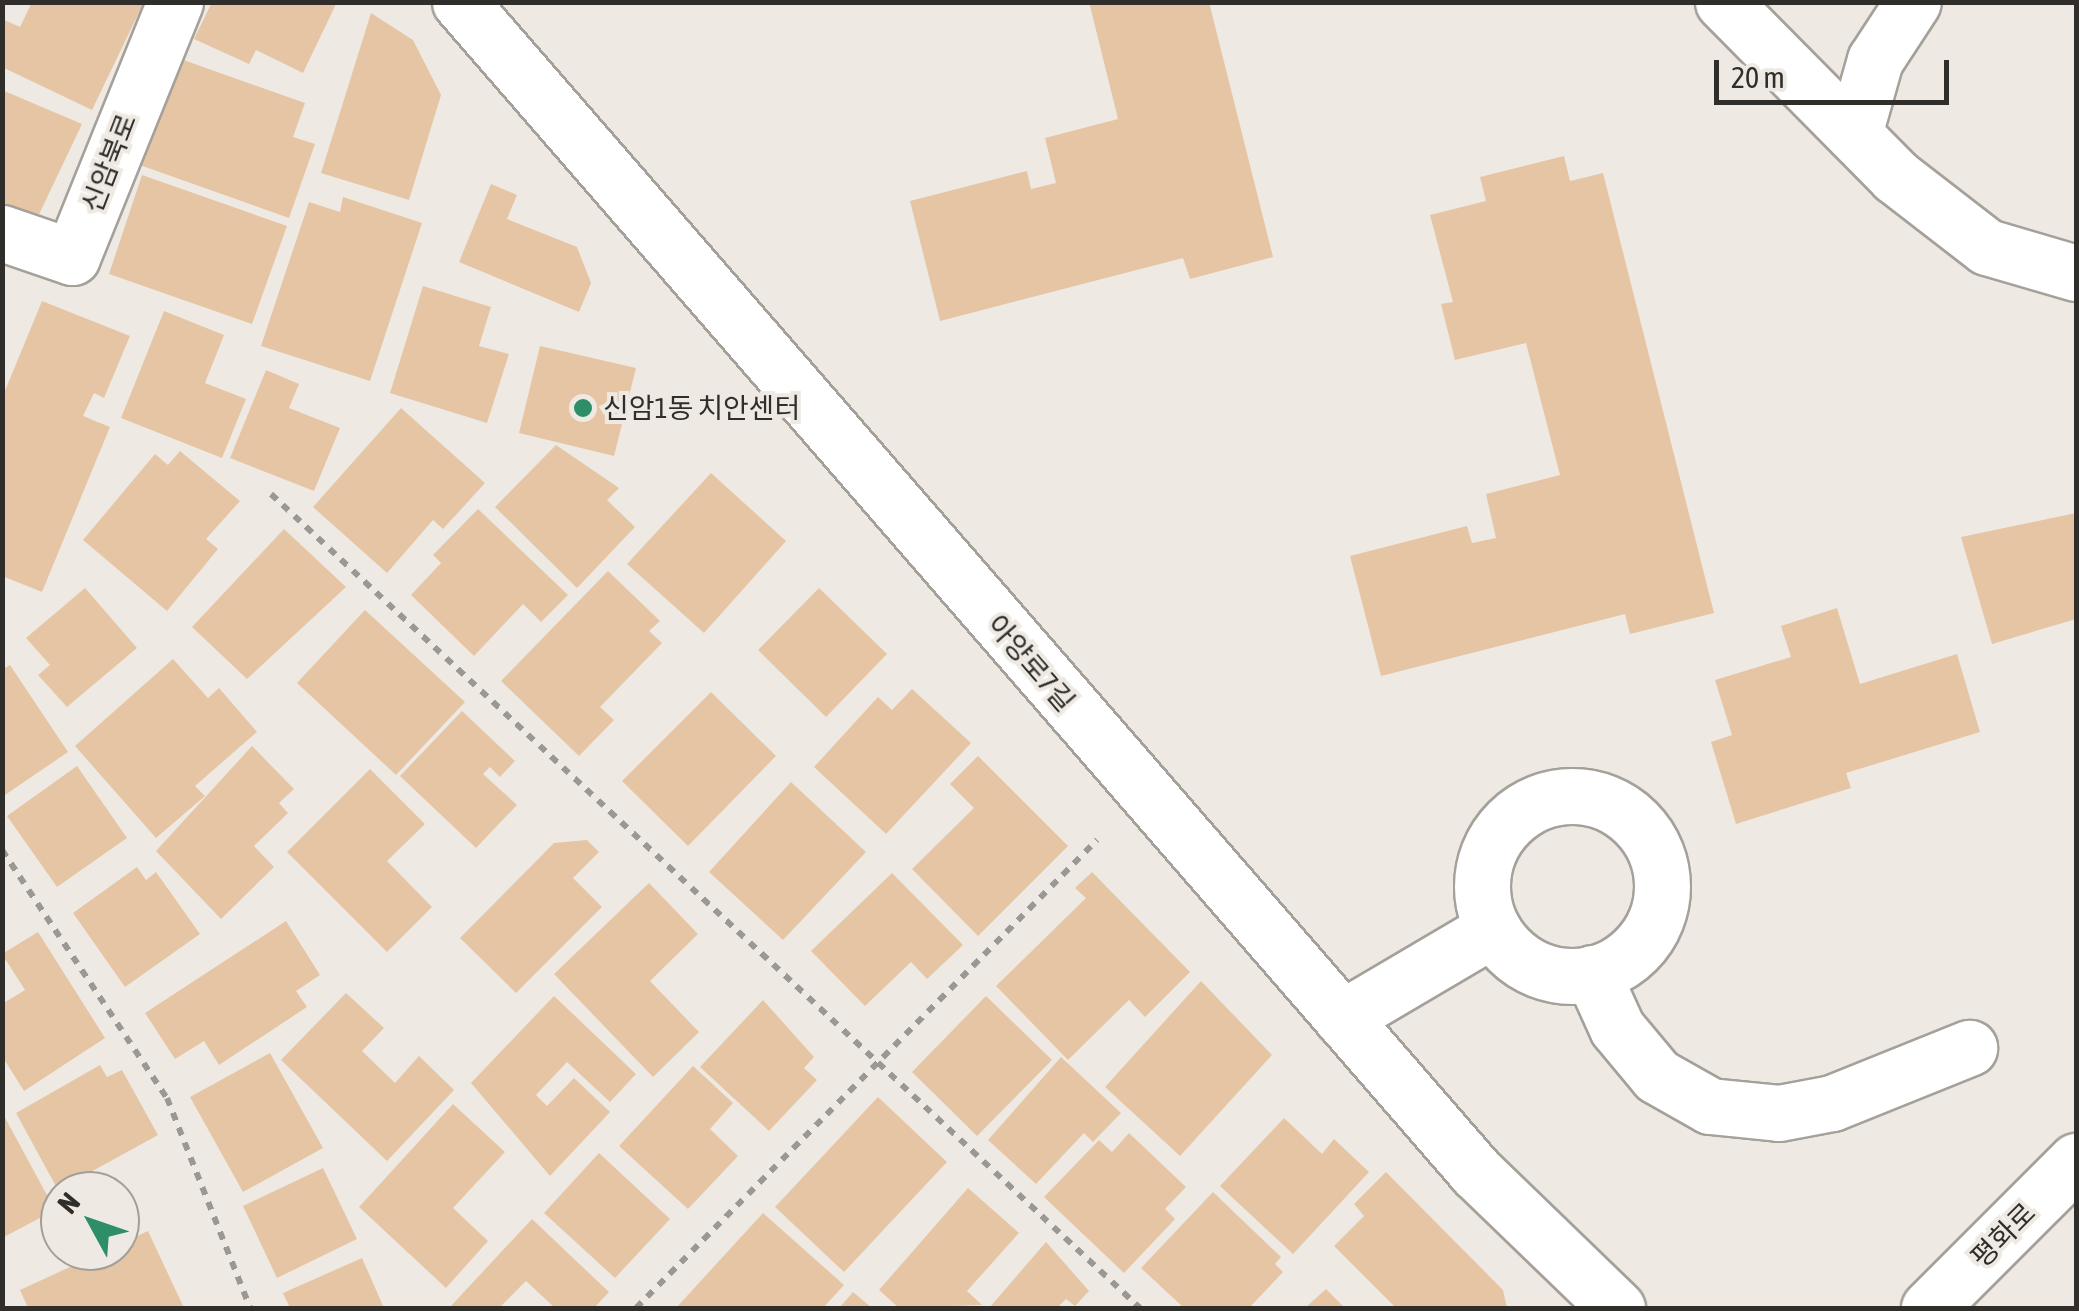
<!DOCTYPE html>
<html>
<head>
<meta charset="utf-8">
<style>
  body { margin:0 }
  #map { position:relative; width:2079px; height:1311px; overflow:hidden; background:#eeeae3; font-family:"Asap Condensed","Noto Sans KR",sans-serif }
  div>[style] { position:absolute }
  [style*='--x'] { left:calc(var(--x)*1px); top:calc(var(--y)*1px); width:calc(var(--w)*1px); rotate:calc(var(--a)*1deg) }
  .building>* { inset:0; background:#e6c5a5 }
  .path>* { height:6px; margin-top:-3px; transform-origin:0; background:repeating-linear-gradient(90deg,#9a9892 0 8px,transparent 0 16px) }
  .roads { filter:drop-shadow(2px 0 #a5a19a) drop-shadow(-2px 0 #a5a19a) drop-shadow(0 2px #a5a19a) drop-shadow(0 -2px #a5a19a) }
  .minor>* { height:55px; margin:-27.5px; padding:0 27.5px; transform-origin:27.5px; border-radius:27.5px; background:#fff }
  .minor>.ring { margin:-27.5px; padding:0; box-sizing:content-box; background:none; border:55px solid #fff; border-radius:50% }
  .dots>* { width:28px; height:28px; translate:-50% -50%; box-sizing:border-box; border:5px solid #eeeae3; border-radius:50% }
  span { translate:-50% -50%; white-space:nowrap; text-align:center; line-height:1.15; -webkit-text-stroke:8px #eeeae3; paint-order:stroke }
  .street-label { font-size:28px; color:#2f2e2b }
  .poi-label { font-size:28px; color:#2f2e2b }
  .left { translate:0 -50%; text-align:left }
  .frame { position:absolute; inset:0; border:5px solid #2f2e2b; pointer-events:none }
  .north { position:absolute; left:40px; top:1171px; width:100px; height:100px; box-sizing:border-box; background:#eeeae3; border:2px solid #a29f99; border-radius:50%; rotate:310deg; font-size:28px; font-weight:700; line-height:40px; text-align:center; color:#2f2e2b }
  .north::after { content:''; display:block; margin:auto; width:35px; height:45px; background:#2d8e67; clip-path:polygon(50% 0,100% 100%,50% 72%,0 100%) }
  .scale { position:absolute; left:1714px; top:60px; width:235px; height:45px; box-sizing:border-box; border:5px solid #2f2e2b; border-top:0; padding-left:12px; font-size:30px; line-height:35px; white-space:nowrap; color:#2f2e2b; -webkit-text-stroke:8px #eeeae3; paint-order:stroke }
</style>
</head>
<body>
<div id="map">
  <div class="building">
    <i style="clip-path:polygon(32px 2px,144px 2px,92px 110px,2px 67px,2px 19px,20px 27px)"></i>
    <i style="clip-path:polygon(212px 2px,337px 2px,303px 73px,256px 50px,249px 64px,194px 39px)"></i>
    <i style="clip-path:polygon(1089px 2px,1209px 2px,1273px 257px,1190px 279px,1183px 258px,940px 321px,910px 201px,1027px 171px,1031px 189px,1056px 183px,1045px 138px,1118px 119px)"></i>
    <i style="clip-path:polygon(371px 13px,413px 40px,441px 95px,409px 200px,321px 173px)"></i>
    <i style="clip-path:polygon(175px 57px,305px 103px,293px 137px,315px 144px,289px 218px,137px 164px)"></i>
    <i style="clip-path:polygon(2px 90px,82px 124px,33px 227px,2px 213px)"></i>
    <i style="clip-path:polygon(1564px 156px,1570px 181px,1603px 173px,1714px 613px,1630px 634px,1625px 614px,1381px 676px,1350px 556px,1467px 526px,1472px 543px,1496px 538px,1486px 494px,1560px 475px,1526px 343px,1455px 360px,1441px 304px,1453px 302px,1430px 215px,1486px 201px,1480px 177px)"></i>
    <i style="clip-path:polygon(142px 175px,287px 226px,252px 324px,109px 274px)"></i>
    <i style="clip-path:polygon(491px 184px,517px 195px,507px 219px,577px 247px,591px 283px,579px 312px,459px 262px)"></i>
    <i style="clip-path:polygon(343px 197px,422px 223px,370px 381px,261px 346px,309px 202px,340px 212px)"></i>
    <i style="clip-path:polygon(423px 286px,491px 307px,479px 346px,509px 354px,487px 423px,390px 393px)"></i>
    <i style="clip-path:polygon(42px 301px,130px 336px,104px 398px,94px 393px,83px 416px,110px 427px,42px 592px,2px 576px,2px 398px)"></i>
    <i style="clip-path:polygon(164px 311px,224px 335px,205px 383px,246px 399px,222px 458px,121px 418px)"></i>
    <i style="clip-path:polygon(540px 346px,636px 368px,614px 456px,519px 433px)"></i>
    <i style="clip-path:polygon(266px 370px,299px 384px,289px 408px,340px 428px,314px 491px,230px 458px)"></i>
    <i style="clip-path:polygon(401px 408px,485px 483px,443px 529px,433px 520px,387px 573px,313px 507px)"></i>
    <i style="clip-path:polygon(556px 445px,619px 488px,607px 500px,635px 527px,577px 588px,495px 507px)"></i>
    <i style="clip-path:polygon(180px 451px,240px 501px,206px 539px,218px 549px,167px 611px,83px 540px,155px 454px,168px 465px)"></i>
    <i style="clip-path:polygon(711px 473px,786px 541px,704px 633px,627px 564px)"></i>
    <i style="clip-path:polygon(478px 509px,568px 595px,541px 622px,523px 604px,474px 656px,411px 595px,441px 563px,433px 555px)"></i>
    <i style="clip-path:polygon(2076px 513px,2076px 619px,1992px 644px,1961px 537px)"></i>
    <i style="clip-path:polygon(284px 529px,346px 587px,247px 679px,192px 627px)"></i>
    <i style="clip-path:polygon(608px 571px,660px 621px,649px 631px,662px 643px,600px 707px,614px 720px,579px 756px,501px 681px)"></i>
    <i style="clip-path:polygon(85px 588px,137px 648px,67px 707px,38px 675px,50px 665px,26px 638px)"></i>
    <i style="clip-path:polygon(819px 588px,887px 654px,826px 717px,758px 650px)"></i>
    <i style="clip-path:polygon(1837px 608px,1860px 684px,1957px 654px,1980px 732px,1846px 773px,1851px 788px,1736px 824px,1711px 742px,1732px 735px,1715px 680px,1791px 657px,1781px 626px)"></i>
    <i style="clip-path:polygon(365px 610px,465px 702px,396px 775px,297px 683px)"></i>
    <i style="clip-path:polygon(173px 659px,208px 698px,219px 688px,257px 732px,195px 786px,205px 796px,156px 838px,75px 746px)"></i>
    <i style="clip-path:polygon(10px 665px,68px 752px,2px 797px,2px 670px)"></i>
    <i style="clip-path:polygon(912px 689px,971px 743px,886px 834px,814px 767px,878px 697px,892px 710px)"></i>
    <i style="clip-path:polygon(711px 692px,776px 756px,688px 846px,622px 781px)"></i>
    <i style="clip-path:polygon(462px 711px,515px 761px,500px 777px,490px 767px,483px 774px,517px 805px,476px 848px,400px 776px)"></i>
    <i style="clip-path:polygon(252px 746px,294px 789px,279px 803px,288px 813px,254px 846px,274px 867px,221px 919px,156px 851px)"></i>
    <i style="clip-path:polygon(978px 756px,1068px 846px,978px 936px,912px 869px,974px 808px,950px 784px)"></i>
    <i style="clip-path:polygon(77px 766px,127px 838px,57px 887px,7px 816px)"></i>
    <i style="clip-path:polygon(370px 769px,425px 824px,387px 861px,432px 907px,387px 952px,287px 852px)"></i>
    <i style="clip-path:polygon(791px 782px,866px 852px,783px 940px,709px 872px)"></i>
    <i style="clip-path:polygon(587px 840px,599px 852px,573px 878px,602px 907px,516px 993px,460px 938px,554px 843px)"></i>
    <i style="clip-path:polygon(137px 867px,146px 880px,156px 872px,200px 934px,125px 987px,73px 913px)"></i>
    <i style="clip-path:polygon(1092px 872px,1190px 972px,1145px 1017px,1129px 1000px,1068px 1060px,996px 986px,1086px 898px,1075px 888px)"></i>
    <i style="clip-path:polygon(892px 873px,963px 945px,927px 979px,911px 962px,865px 1006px,811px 951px)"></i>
    <i style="clip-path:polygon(649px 883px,698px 934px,650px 981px,699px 1032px,653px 1077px,554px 974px)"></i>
    <i style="clip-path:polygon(286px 921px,320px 975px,296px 991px,307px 1007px,219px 1065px,204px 1041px,175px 1059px,145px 1013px)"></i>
    <i style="clip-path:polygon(38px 932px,105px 1038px,24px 1091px,2px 1056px,2px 1004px,25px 990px,2px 954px)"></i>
    <i style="clip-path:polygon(1201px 981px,1272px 1055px,1180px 1156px,1105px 1087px)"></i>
    <i style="clip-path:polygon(346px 993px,384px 1028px,362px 1051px,395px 1083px,419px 1056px,454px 1090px,387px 1161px,281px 1060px)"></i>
    <i style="clip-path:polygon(554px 996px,636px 1074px,610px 1102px,567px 1062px,536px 1095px,547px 1106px,574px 1078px,610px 1112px,550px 1176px,471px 1083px)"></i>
    <i style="clip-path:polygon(986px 996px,1052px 1060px,977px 1136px,912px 1072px)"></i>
    <i style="clip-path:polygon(763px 1000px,814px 1057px,804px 1068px,817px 1080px,769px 1131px,700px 1067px)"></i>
    <i style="clip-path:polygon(270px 1053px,323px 1148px,243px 1192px,190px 1097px)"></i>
    <i style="clip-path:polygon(1061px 1057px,1121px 1113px,1093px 1142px,1084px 1133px,1036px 1184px,988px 1140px)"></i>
    <i style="clip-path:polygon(100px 1065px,107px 1077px,122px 1070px,158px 1135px,58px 1190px,16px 1113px)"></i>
    <i style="clip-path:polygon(693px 1066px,733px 1103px,710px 1129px,738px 1156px,688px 1209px,619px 1146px)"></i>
    <i style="clip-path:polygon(878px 1097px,947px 1162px,844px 1272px,775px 1207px)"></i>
    <i style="clip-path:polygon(453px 1104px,505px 1152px,453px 1208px,488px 1241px,446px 1288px,359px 1207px)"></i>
    <i style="clip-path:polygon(2px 1112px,55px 1210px,2px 1238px)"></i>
    <i style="clip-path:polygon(1284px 1118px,1322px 1154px,1334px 1139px,1369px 1172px,1293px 1254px,1220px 1186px)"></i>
    <i style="clip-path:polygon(1129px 1133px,1186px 1187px,1165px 1209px,1175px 1219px,1124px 1273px,1044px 1197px,1099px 1140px,1112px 1152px)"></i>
    <i style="clip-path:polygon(599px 1153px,670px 1219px,615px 1278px,544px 1213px)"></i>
    <i style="clip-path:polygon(323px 1168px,357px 1239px,277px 1278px,243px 1206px)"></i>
    <i style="clip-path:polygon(1386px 1172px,1503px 1290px,1507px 1308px,1396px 1308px,1334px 1246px,1364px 1216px,1354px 1204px)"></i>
    <i style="clip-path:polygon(968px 1188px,1019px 1233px,967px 1291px,982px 1305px,899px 1308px,879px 1290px)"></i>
    <i style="clip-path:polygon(1213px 1192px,1281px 1257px,1275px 1264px,1283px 1272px,1249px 1308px,1184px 1308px,1141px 1268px)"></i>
    <i style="clip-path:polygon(763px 1213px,844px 1285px,823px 1308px,676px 1308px)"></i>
    <i style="clip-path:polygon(532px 1219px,609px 1292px,594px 1308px,555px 1308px,526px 1281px,499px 1308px,449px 1308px)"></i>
    <i style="clip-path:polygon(148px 1231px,184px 1308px,28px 1308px,20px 1290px)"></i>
    <i style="clip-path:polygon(1046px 1242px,1089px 1291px,1075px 1306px,1066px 1299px,1057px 1308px,989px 1308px)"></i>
    <i style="clip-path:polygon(362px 1258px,384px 1308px,290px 1308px,283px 1293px)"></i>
    <i style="clip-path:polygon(1326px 1289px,1345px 1308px,1305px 1308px)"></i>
    <i style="clip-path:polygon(853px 1292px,872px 1308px,839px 1308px)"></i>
  </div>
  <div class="path">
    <i style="--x:271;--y:494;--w:1191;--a:43.13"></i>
    <i style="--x:2;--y:850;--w:298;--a:56.4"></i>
    <i style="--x:167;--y:1098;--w:226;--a:68.4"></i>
    <i style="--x:636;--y:1308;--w:657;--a:-45.43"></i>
  </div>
  <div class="roads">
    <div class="minor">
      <i style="--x:460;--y:2;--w:1550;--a:49.03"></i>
      <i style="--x:1476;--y:1172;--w:196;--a:44"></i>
      <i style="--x:1723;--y:2;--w:245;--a:45.3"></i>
      <i style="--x:1895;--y:176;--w:116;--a:37.7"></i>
      <i style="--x:1987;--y:247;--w:93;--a:16.3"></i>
      <i style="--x:1854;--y:134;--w:77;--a:-74.2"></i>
      <i style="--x:1875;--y:60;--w:69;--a:-56.8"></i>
      <i style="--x:2;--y:233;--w:74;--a:18.9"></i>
      <i style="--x:72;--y:257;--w:275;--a:-68"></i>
      <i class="ring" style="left:1482px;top:796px;width:125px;height:125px"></i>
      <i style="--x:1592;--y:973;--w:60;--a:65.6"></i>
      <i style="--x:1617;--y:1028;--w:62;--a:50.2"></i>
      <i style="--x:1657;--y:1076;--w:61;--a:29.5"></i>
      <i style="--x:1710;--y:1106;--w:69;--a:5.8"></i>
      <i style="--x:1779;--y:1113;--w:54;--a:-10.7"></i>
      <i style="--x:1832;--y:1103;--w:148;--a:-21.9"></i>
      <i style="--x:1342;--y:1018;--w:175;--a:-30.5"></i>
      <i style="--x:1929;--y:1308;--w:208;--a:-45"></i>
    </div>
  </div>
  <div class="dots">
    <i style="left:583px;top:408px;background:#2d8e67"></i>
  </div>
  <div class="street-label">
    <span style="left:109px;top:163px;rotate:-69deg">신암북로</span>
    <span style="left:1031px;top:663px;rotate:49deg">아양로7길</span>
    <span style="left:2003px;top:1235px;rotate:-45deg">평화로</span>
  </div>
  <div class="poi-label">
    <span class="left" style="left:603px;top:408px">신암1동 치안센터</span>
  </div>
  <div class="frame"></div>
  <div class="north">N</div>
  <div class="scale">20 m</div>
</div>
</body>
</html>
